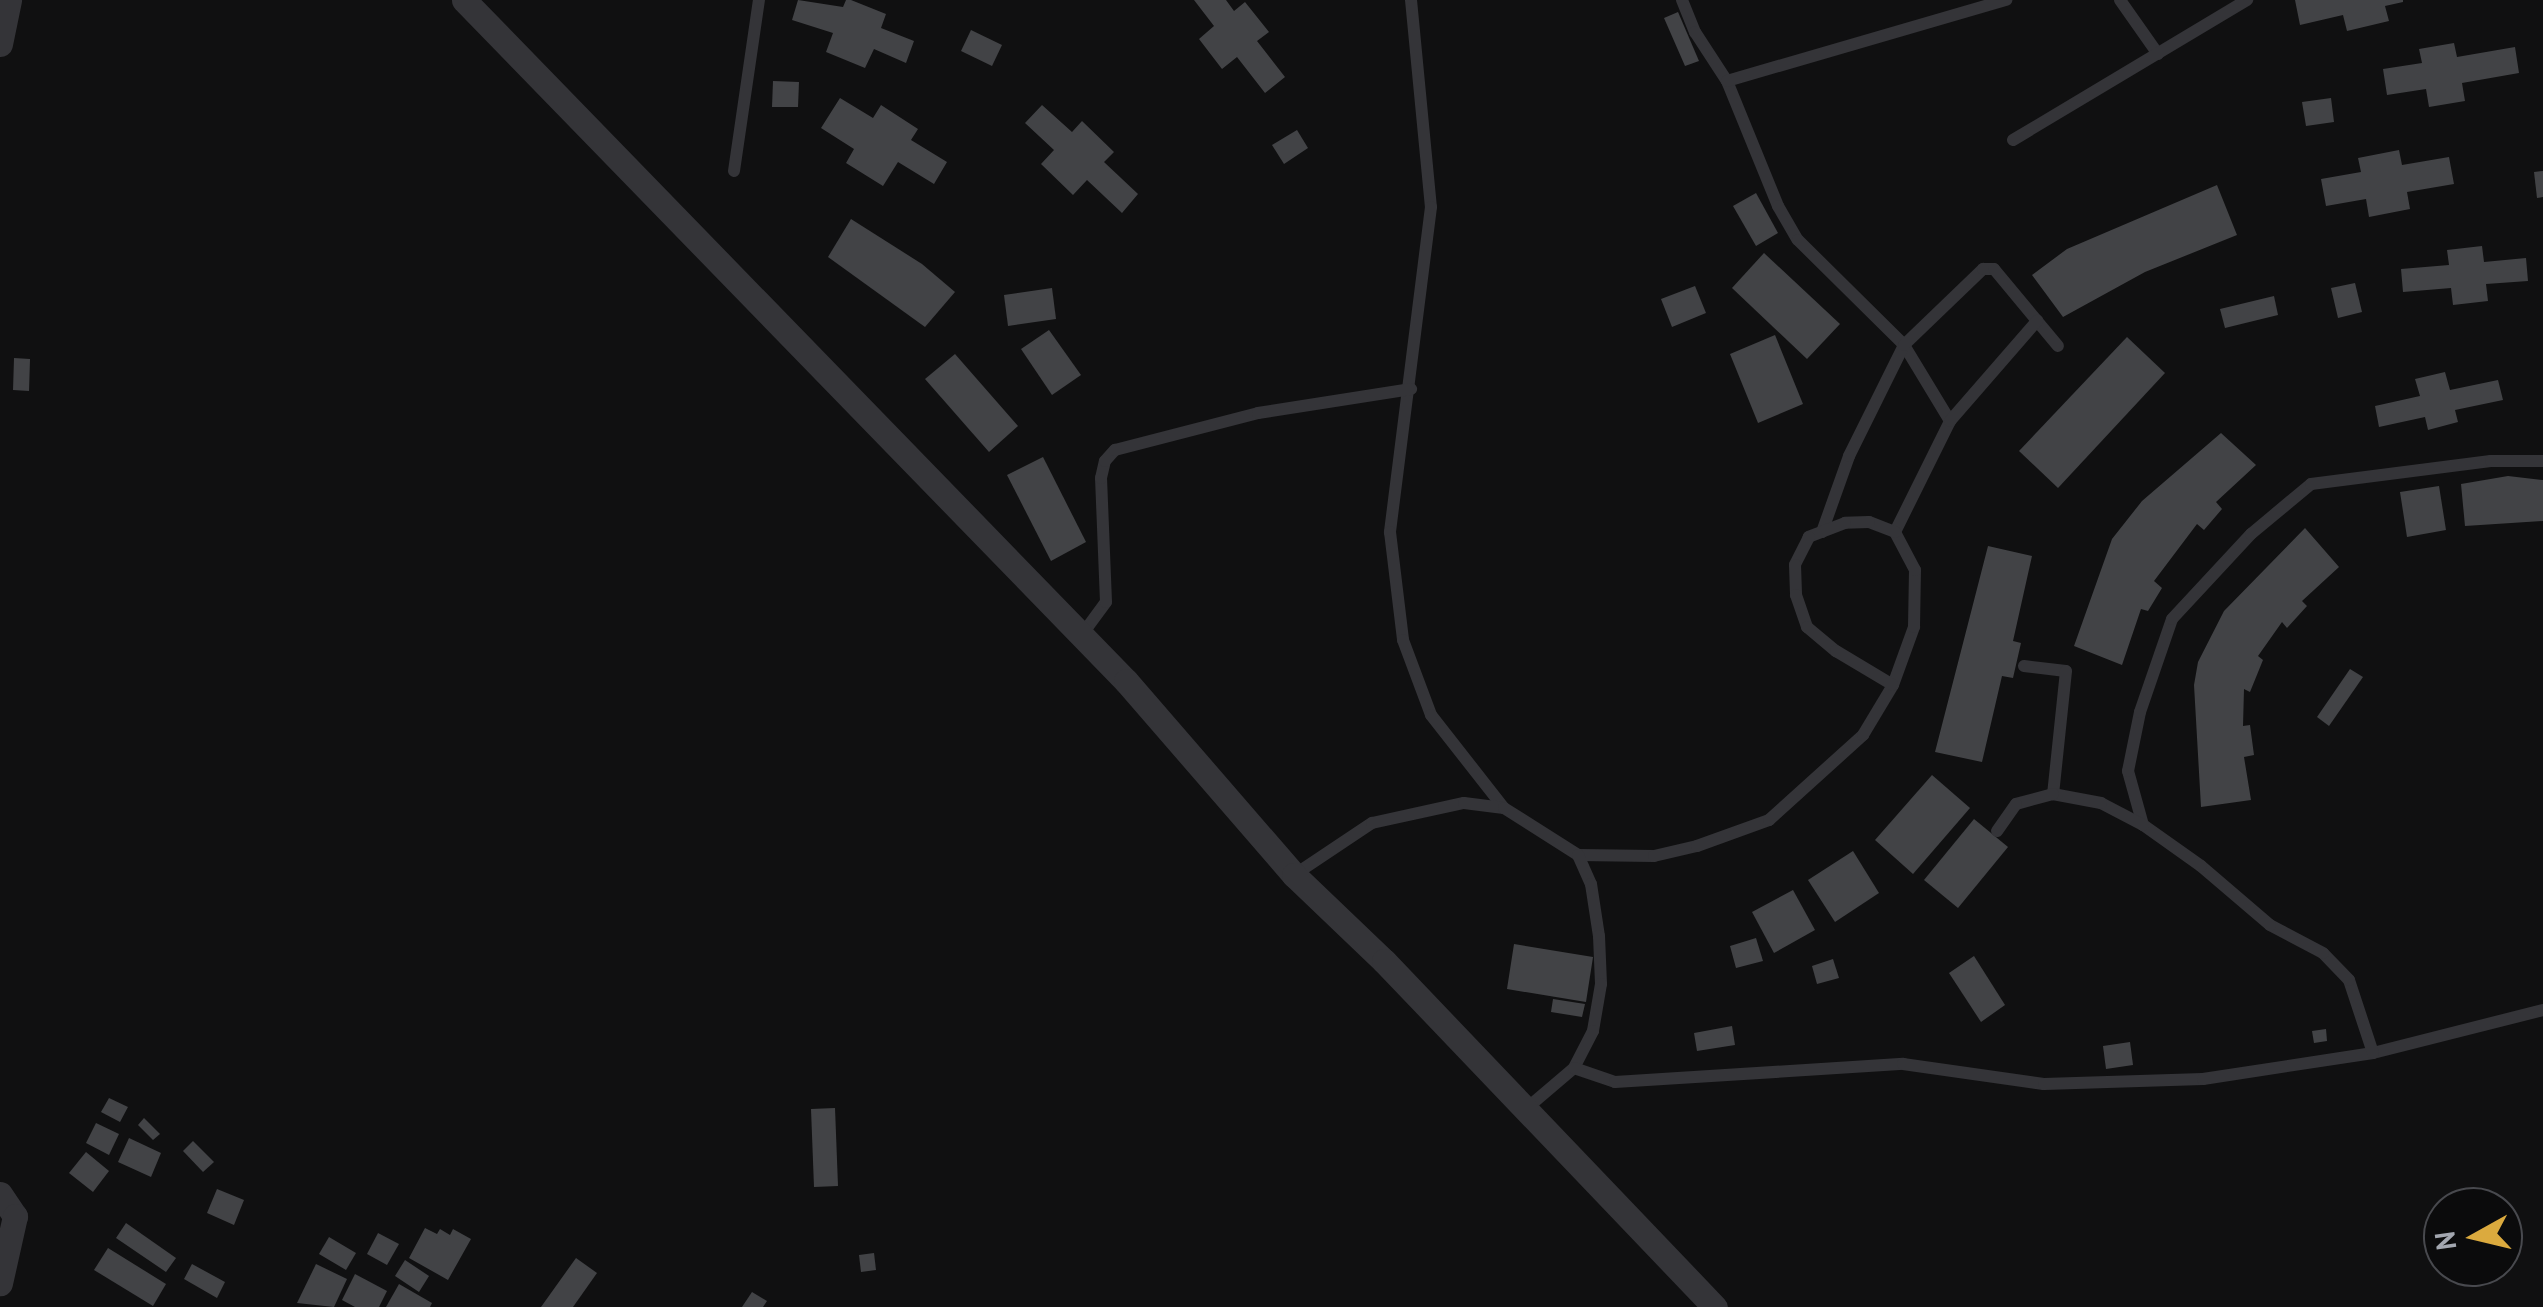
<!DOCTYPE html>
<html>
<head>
<meta charset="utf-8">
<style>
  body { margin:0 }
  #map { position:relative; width:2543px; height:1307px; overflow:hidden; background:#101011; font-family:"PT Sans",sans-serif }
  div>[style] { position:absolute }
  [style*='--x'] { left:calc(var(--x)*1px); top:calc(var(--y)*1px); width:calc(var(--w)*1px); rotate:calc(var(--a)*1deg) }
  .building>* { inset:0; background:#424346 }
  .lane>* { height:12px; margin:-6px; padding:0 6px; transform-origin:6px; border-radius:6px; background:#343438 }
  .street>* { height:25px; margin:-12.5px; padding:0 12.5px; transform-origin:12.5px; border-radius:12.5px; background:#343438 }
  span { translate:-50% -50%; white-space:nowrap; text-align:center; line-height:1.15; -webkit-text-stroke:8px #0b0b0c; paint-order:stroke }
  .north { position:absolute; left:2423px; top:1187px; width:100px; height:100px; box-sizing:border-box; background:#0b0b0c; border:2px solid #48494e; border-radius:50%; rotate:262deg; font-size:28px; font-weight:700; line-height:40px; text-align:center; color:#a3a7b0 }
  .north::after { content:''; display:block; margin:auto; width:35px; height:45px; background:#dbaa3e; clip-path:polygon(50% 0,100% 100%,50% 72%,0 100%) }
</style>
</head>
<body>
<div id="map">
  <div class="building">
    <i style="clip-path:polygon(798px 0,843px 7px,846px 0,851px 0,886px 14px,881px 28px,914px 41px,906px 63px,874px 49px,865px 68px,826px 52px,833px 33px,792px 20px)"></i>
    <i style="clip-path:polygon(1194px 0,1226px 0,1234px 11px,1245px 2px,1269px 32px,1257px 41px,1285px 77px,1265px 93px,1237px 57px,1222px 69px,1199px 39px,1214px 26px)"></i>
    <i style="clip-path:polygon(2295px 0,2403px 0,2403px 2px,2385px 6px,2389px 21px,2347px 31px,2343px 15px,2300px 25px)"></i>
    <i style="clip-path:polygon(1678px 12px,1699px 61px,1685px 66px,1664px 18px)"></i>
    <i style="clip-path:polygon(971px 30px,1002px 45px,992px 66px,961px 51px)"></i>
    <i style="clip-path:polygon(2454px 43px,2457px 57px,2515px 47px,2519px 73px,2462px 83px,2465px 101px,2429px 107px,2426px 89px,2387px 95px,2383px 69px,2422px 63px,2419px 49px)"></i>
    <i style="clip-path:polygon(773px 81px,799px 82px,798px 107px,772px 107px)"></i>
    <i style="clip-path:polygon(840px 98px,873px 118px,881px 105px,918px 129px,911px 140px,947px 162px,934px 184px,898px 162px,883px 186px,846px 163px,854px 149px,821px 128px)"></i>
    <i style="clip-path:polygon(2331px 98px,2334px 122px,2306px 126px,2302px 102px)"></i>
    <i style="clip-path:polygon(1042px 105px,1072px 132px,1082px 121px,1114px 152px,1104px 162px,1138px 194px,1122px 213px,1087px 180px,1073px 195px,1041px 164px,1054px 150px,1025px 123px)"></i>
    <i style="clip-path:polygon(1297px 130px,1308px 148px,1284px 164px,1272px 145px)"></i>
    <i style="clip-path:polygon(2399px 150px,2402px 165px,2449px 157px,2454px 184px,2407px 192px,2410px 209px,2369px 217px,2366px 199px,2326px 206px,2321px 179px,2361px 172px,2358px 158px)"></i>
    <i style="clip-path:polygon(2543px 171px,2543px 197px,2537px 198px,2534px 172px)"></i>
    <i style="clip-path:polygon(2217px 185px,2237px 235px,2145px 272px,2063px 317px,2032px 275px,2067px 249px)"></i>
    <i style="clip-path:polygon(1756px 193px,1778px 233px,1756px 246px,1733px 206px)"></i>
    <i style="clip-path:polygon(851px 219px,922px 264px,955px 292px,925px 327px,828px 257px)"></i>
    <i style="clip-path:polygon(2482px 246px,2484px 262px,2526px 258px,2528px 281px,2486px 284px,2488px 301px,2453px 305px,2451px 288px,2403px 292px,2401px 269px,2449px 265px,2447px 250px)"></i>
    <i style="clip-path:polygon(1764px 253px,1840px 324px,1807px 359px,1732px 288px)"></i>
    <i style="clip-path:polygon(2355px 283px,2362px 312px,2338px 318px,2331px 288px)"></i>
    <i style="clip-path:polygon(1695px 286px,1706px 313px,1672px 327px,1661px 299px)"></i>
    <i style="clip-path:polygon(1052px 288px,1056px 319px,1008px 326px,1004px 295px)"></i>
    <i style="clip-path:polygon(2274px 296px,2278px 315px,2225px 328px,2220px 309px)"></i>
    <i style="clip-path:polygon(1049px 330px,1081px 375px,1052px 395px,1021px 349px)"></i>
    <i style="clip-path:polygon(1775px 335px,1803px 404px,1758px 423px,1730px 354px)"></i>
    <i style="clip-path:polygon(2127px 337px,2165px 373px,2058px 488px,2019px 451px)"></i>
    <i style="clip-path:polygon(955px 354px,1018px 426px,989px 452px,925px 379px)"></i>
    <i style="clip-path:polygon(14px 358px,30px 359px,29px 391px,13px 390px)"></i>
    <i style="clip-path:polygon(2445px 372px,2450px 390px,2498px 380px,2503px 400px,2455px 410px,2458px 422px,2428px 430px,2425px 417px,2379px 427px,2375px 406px,2420px 396px,2415px 379px)"></i>
    <i style="clip-path:polygon(2221px 433px,2256px 465px,2216px 502px,2222px 509px,2204px 530px,2197px 524px,2154px 581px,2162px 588px,2148px 611px,2141px 609px,2122px 665px,2074px 646px,2112px 539px,2142px 501px)"></i>
    <i style="clip-path:polygon(1043px 457px,1086px 542px,1051px 561px,1007px 475px)"></i>
    <i style="clip-path:polygon(2508px 476px,2543px 480px,2543px 521px,2465px 526px,2461px 484px)"></i>
    <i style="clip-path:polygon(2439px 486px,2446px 530px,2407px 537px,2400px 492px)"></i>
    <i style="clip-path:polygon(2305px 528px,2339px 567px,2302px 601px,2307px 606px,2287px 628px,2282px 622px,2258px 656px,2263px 660px,2250px 692px,2244px 689px,2243px 726px,2250px 725px,2254px 755px,2244px 757px,2251px 800px,2201px 807px,2194px 685px,2198px 662px,2224px 611px)"></i>
    <i style="clip-path:polygon(1988px 546px,2032px 556px,2013px 641px,2021px 643px,2013px 678px,2002px 676px,1982px 762px,1935px 752px)"></i>
    <i style="clip-path:polygon(2350px 669px,2363px 677px,2329px 726px,2317px 717px)"></i>
    <i style="clip-path:polygon(1932px 775px,1970px 808px,1913px 874px,1875px 840px)"></i>
    <i style="clip-path:polygon(1974px 819px,2008px 847px,1958px 908px,1924px 880px)"></i>
    <i style="clip-path:polygon(1853px 851px,1879px 893px,1835px 922px,1808px 880px)"></i>
    <i style="clip-path:polygon(1793px 890px,1815px 930px,1774px 953px,1752px 912px)"></i>
    <i style="clip-path:polygon(1756px 938px,1763px 961px,1736px 968px,1730px 946px)"></i>
    <i style="clip-path:polygon(1514px 944px,1593px 957px,1586px 1002px,1507px 989px)"></i>
    <i style="clip-path:polygon(1974px 956px,2005px 1005px,1981px 1022px,1949px 973px)"></i>
    <i style="clip-path:polygon(1833px 959px,1839px 978px,1817px 984px,1812px 966px)"></i>
    <i style="clip-path:polygon(1553px 999px,1585px 1004px,1582px 1017px,1551px 1012px)"></i>
    <i style="clip-path:polygon(1732px 1026px,1735px 1045px,1697px 1051px,1694px 1033px)"></i>
    <i style="clip-path:polygon(2326px 1029px,2327px 1041px,2314px 1043px,2312px 1031px)"></i>
    <i style="clip-path:polygon(2130px 1042px,2133px 1065px,2106px 1069px,2103px 1046px)"></i>
    <i style="clip-path:polygon(109px 1098px,128px 1107px,120px 1122px,101px 1112px)"></i>
    <i style="clip-path:polygon(835px 1108px,838px 1186px,814px 1187px,811px 1109px)"></i>
    <i style="clip-path:polygon(144px 1118px,160px 1134px,153px 1140px,138px 1125px)"></i>
    <i style="clip-path:polygon(96px 1123px,119px 1134px,109px 1155px,86px 1143px)"></i>
    <i style="clip-path:polygon(129px 1138px,161px 1153px,151px 1177px,118px 1162px)"></i>
    <i style="clip-path:polygon(193px 1141px,214px 1162px,203px 1172px,183px 1151px)"></i>
    <i style="clip-path:polygon(86px 1152px,109px 1171px,93px 1192px,69px 1173px)"></i>
    <i style="clip-path:polygon(217px 1189px,244px 1200px,234px 1225px,207px 1213px)"></i>
    <i style="clip-path:polygon(126px 1223px,176px 1258px,166px 1272px,116px 1238px)"></i>
    <i style="clip-path:polygon(425px 1228px,437px 1234px,440px 1229px,450px 1235px,453px 1229px,471px 1239px,448px 1280px,409px 1258px)"></i>
    <i style="clip-path:polygon(378px 1233px,399px 1244px,387px 1265px,367px 1254px)"></i>
    <i style="clip-path:polygon(329px 1237px,356px 1253px,346px 1270px,319px 1254px)"></i>
    <i style="clip-path:polygon(108px 1248px,166px 1284px,153px 1306px,94px 1270px)"></i>
    <i style="clip-path:polygon(874px 1253px,876px 1270px,861px 1272px,859px 1255px)"></i>
    <i style="clip-path:polygon(576px 1258px,597px 1273px,573px 1307px,541px 1307px)"></i>
    <i style="clip-path:polygon(405px 1260px,429px 1276px,419px 1292px,395px 1276px)"></i>
    <i style="clip-path:polygon(192px 1264px,225px 1282px,217px 1298px,184px 1279px)"></i>
    <i style="clip-path:polygon(316px 1264px,347px 1279px,334px 1307px,297px 1303px)"></i>
    <i style="clip-path:polygon(355px 1274px,387px 1291px,379px 1307px,355px 1307px,342px 1300px)"></i>
    <i style="clip-path:polygon(399px 1284px,432px 1303px,430px 1307px,386px 1307px)"></i>
    <i style="clip-path:polygon(752px 1292px,767px 1301px,763px 1307px,742px 1307px)"></i>
  </div>
  <div class="lane">
    <i style="--x:1411;--y:0;--w:208;--a:84.5"></i>
    <i style="--x:1431;--y:207;--w:328;--a:97.2"></i>
    <i style="--x:1390;--y:532;--w:109;--a:83.1"></i>
    <i style="--x:1403;--y:640;--w:80;--a:69.5"></i>
    <i style="--x:1431;--y:715;--w:118;--a:51.9"></i>
    <i style="--x:1682;--y:0;--w:35;--a:68"></i>
    <i style="--x:1695;--y:32;--w:59;--a:56.9"></i>
    <i style="--x:1727;--y:81;--w:135;--a:67.8"></i>
    <i style="--x:1778;--y:206;--w:39;--a:60"></i>
    <i style="--x:1798;--y:240;--w:149;--a:44.7"></i>
    <i style="--x:1904;--y:345;--w:89;--a:58.8"></i>
    <i style="--x:2120;--y:0;--w:66;--a:54.9"></i>
    <i style="--x:1727;--y:81;--w:291;--a:-16.2"></i>
    <i style="--x:2013;--y:140;--w:273;--a:-30.9"></i>
    <i style="--x:734;--y:171;--w:173;--a:-81.7"></i>
    <i style="--x:1822;--y:532;--w:81;--a:-70.4"></i>
    <i style="--x:1849;--y:456;--w:124;--a:-63.6"></i>
    <i style="--x:1904;--y:345;--w:110;--a:-43.9"></i>
    <i style="--x:1983;--y:269;--w:11;--a:0"></i>
    <i style="--x:1994;--y:269;--w:100;--a:50.3"></i>
    <i style="--x:1895;--y:532;--w:124;--a:-63.6"></i>
    <i style="--x:1950;--y:421;--w:133;--a:-49"></i>
    <i style="--x:1081;--y:636;--w:42;--a:-53.7"></i>
    <i style="--x:1106;--y:602;--w:124;--a:-92.3"></i>
    <i style="--x:1101;--y:478;--w:17;--a:-77"></i>
    <i style="--x:1105;--y:461;--w:15;--a:-48"></i>
    <i style="--x:1115;--y:450;--w:148;--a:-14.5"></i>
    <i style="--x:1258;--y:413;--w:155;--a:-8.9"></i>
    <i style="--x:2024;--y:666;--w:42;--a:6.8"></i>
    <i style="--x:2066;--y:671;--w:124;--a:96"></i>
    <i style="--x:2143;--y:825;--w:56;--a:-105.5"></i>
    <i style="--x:2128;--y:771;--w:60;--a:-78.5"></i>
    <i style="--x:2140;--y:712;--w:98;--a:-71"></i>
    <i style="--x:2172;--y:619;--w:116;--a:-47.1"></i>
    <i style="--x:2251;--y:534;--w:78;--a:-39.8"></i>
    <i style="--x:2311;--y:484;--w:181;--a:-7.3"></i>
    <i style="--x:2491;--y:461;--w:52;--a:0"></i>
    <i style="--x:1578;--y:855;--w:76;--a:0.8"></i>
    <i style="--x:1654;--y:856;--w:44;--a:-13.1"></i>
    <i style="--x:1697;--y:846;--w:77;--a:-19.9"></i>
    <i style="--x:1769;--y:820;--w:127;--a:-42.1"></i>
    <i style="--x:1863;--y:735;--w:58;--a:-59"></i>
    <i style="--x:1893;--y:685;--w:62;--a:-70.1"></i>
    <i style="--x:1914;--y:627;--w:57;--a:-89"></i>
    <i style="--x:1915;--y:570;--w:43;--a:-117.8"></i>
    <i style="--x:1895;--y:532;--w:28;--a:-159"></i>
    <i style="--x:1869;--y:522;--w:24;--a:178"></i>
    <i style="--x:1845;--y:523;--w:39;--a:159"></i>
    <i style="--x:1809;--y:537;--w:31;--a:117"></i>
    <i style="--x:1795;--y:565;--w:30;--a:88"></i>
    <i style="--x:1796;--y:595;--w:34;--a:71"></i>
    <i style="--x:1807;--y:627;--w:38;--a:40"></i>
    <i style="--x:1836;--y:651;--w:66;--a:30.8"></i>
    <i style="--x:1294;--y:875;--w:94;--a:-33.7"></i>
    <i style="--x:1372;--y:823;--w:94;--a:-12.3"></i>
    <i style="--x:1464;--y:803;--w:40;--a:7.1"></i>
    <i style="--x:1504;--y:808;--w:88;--a:32.4"></i>
    <i style="--x:1578;--y:855;--w:32;--a:66"></i>
    <i style="--x:1591;--y:884;--w:53;--a:81.3"></i>
    <i style="--x:1599;--y:936;--w:48;--a:87.6"></i>
    <i style="--x:1601;--y:984;--w:48;--a:99.7"></i>
    <i style="--x:1593;--y:1031;--w:42;--a:117.2"></i>
    <i style="--x:1574;--y:1068;--w:62;--a:139.6"></i>
    <i style="--x:2373;--y:1053;--w:175;--a:-14.2"></i>
    <i style="--x:1574;--y:1068;--w:43;--a:18.9"></i>
    <i style="--x:1615;--y:1082;--w:289;--a:-3.6"></i>
    <i style="--x:1903;--y:1064;--w:142;--a:8.1"></i>
    <i style="--x:2044;--y:1084;--w:159;--a:-1.8"></i>
    <i style="--x:2203;--y:1079;--w:172;--a:-8.7"></i>
    <i style="--x:2373;--y:1053;--w:77;--a:-108.2"></i>
    <i style="--x:2349;--y:980;--w:37;--a:-134"></i>
    <i style="--x:2323;--y:953;--w:60;--a:-152.2"></i>
    <i style="--x:2270;--y:925;--w:91;--a:-139.5"></i>
    <i style="--x:2201;--y:866;--w:71;--a:-144.7"></i>
    <i style="--x:2143;--y:825;--w:47;--a:-152.4"></i>
    <i style="--x:2101;--y:803;--w:49;--a:-169.4"></i>
    <i style="--x:2053;--y:794;--w:38;--a:165"></i>
    <i style="--x:2016;--y:804;--w:33;--a:125"></i>
  </div>
  <div class="street">
    <i style="--x:464;--y:0;--w:950;--a:45.81"></i>
    <i style="--x:1126;--y:681;--w:257;--a:49.1"></i>
    <i style="--x:1294;--y:875;--w:124;--a:43.7"></i>
    <i style="--x:1384;--y:961;--w:479;--a:46.3"></i>
    <i style="--x:0;--y:44;--w:45;--a:-78.4"></i>
    <i style="--x:0;--y:1194;--w:27;--a:56"></i>
    <i style="--x:15;--y:1216;--w:69;--a:102.6"></i>
  </div>
  <div class="north">N</div>
</div>
</body>
</html>
